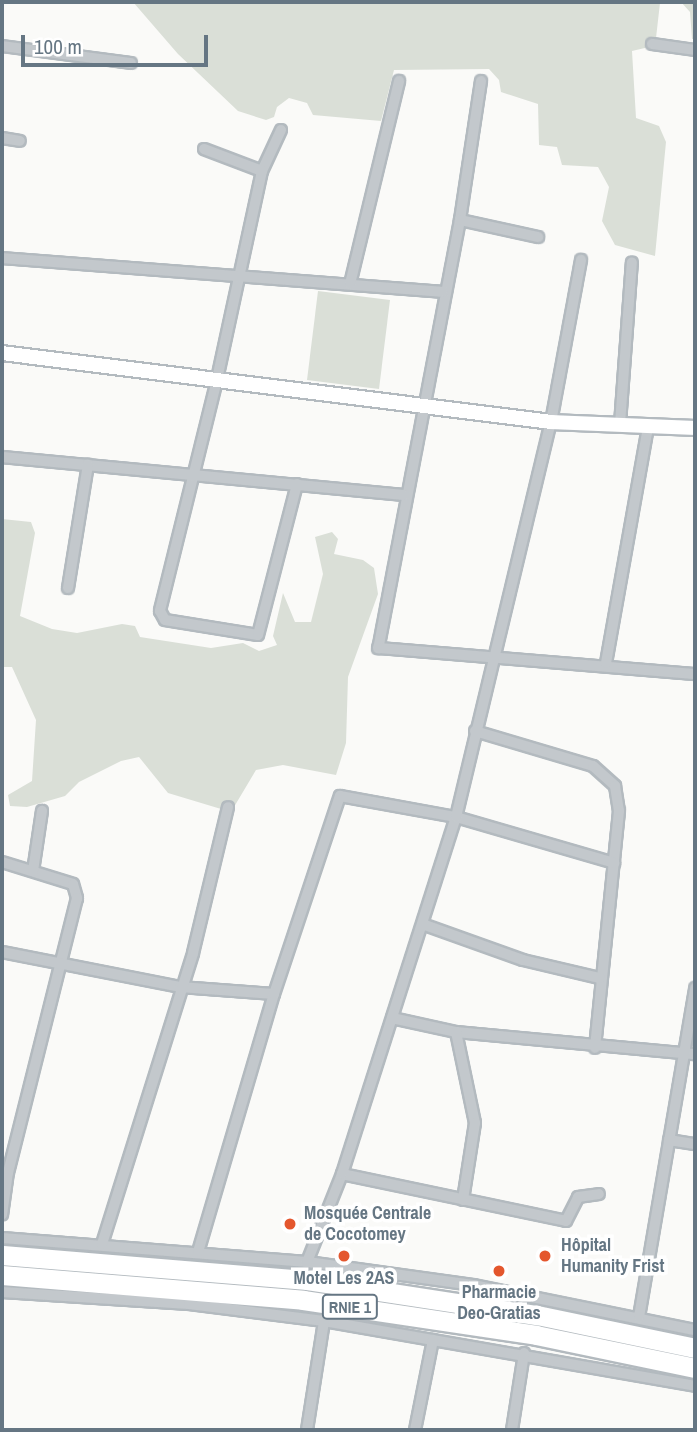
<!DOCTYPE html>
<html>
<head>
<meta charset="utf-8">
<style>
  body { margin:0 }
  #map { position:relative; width:697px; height:1432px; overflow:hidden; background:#fafaf8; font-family:"Archivo Narrow",sans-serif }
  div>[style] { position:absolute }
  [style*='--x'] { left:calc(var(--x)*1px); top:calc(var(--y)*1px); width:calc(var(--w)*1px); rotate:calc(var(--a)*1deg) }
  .green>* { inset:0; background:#dadfd7 }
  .roads { filter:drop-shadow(2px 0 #b3babf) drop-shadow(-2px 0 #b3babf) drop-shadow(0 2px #b3babf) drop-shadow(0 -2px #b3babf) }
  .street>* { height:10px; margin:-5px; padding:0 5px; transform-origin:5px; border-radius:5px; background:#c3c8cc }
  .secondary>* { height:14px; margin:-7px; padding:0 7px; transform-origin:7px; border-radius:7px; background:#fff }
  .highway>* { height:19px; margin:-9.5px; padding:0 9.5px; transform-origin:9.5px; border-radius:9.5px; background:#fff }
  .dots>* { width:19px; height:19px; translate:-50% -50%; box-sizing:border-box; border:4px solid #fff; border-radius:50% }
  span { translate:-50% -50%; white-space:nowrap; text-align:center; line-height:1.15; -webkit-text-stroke:7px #fff; paint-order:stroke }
  .shield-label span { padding:2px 5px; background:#fff; border:2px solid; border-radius:5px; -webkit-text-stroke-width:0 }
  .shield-label { font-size:16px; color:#657683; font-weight:700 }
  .poi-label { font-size:18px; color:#657683; font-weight:700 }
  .left { translate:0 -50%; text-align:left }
  .frame { position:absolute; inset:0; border:4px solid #657683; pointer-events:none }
  .scale { position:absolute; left:21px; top:35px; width:187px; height:32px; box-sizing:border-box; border:4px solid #657683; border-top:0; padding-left:9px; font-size:21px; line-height:24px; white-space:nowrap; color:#657683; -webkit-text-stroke:5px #fff; paint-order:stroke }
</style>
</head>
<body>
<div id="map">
  <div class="green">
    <i style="clip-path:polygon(133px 2px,666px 2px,660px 3px,656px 38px,649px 47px,632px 51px,636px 118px,659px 126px,666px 142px,655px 256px,615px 245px,602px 221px,609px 187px,598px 167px,562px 165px,557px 147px,539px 145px,538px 104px,501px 92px,499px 80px,489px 69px,394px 70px,381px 121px,313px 115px,307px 103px,289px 98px,277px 107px,274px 117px,266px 120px,238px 111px,178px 54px)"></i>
    <i style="clip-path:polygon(681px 2px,695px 2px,695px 39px,692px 39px,690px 12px)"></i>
    <i style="clip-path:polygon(318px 291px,390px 300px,379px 389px,307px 380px)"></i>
    <i style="clip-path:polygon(2px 519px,31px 522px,35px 533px,20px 616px,52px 629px,77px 633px,122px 624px,135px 626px,140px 637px,211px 648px,243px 643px,259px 651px,277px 645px,273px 636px,283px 593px,295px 622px,311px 622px,323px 574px,315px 537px,332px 532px,338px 539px,334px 554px,363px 560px,374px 568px,378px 594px,348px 677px,346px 743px,336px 775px,283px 765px,256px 770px,231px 812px,168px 793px,139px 757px,121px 761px,79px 782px,65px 796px,27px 807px,10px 806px,8px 795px,32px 781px,36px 720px,12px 667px,2px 667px)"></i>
  </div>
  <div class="roads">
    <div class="street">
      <i style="--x:652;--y:44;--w:43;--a:7.9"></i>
      <i style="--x:2;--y:46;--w:130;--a:7.5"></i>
      <i style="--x:481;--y:81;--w:141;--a:98.6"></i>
      <i style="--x:460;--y:220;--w:436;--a:100.8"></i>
      <i style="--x:378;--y:648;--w:318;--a:4.7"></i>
      <i style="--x:281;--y:130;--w:45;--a:114.9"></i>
      <i style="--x:262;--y:171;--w:214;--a:102.2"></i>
      <i style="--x:217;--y:380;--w:238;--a:103.9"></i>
      <i style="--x:160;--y:611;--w:10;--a:61"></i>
      <i style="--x:165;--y:620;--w:94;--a:9.2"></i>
      <i style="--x:258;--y:635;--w:156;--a:-75.5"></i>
      <i style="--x:2;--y:138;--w:18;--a:9"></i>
      <i style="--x:204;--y:149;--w:62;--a:20.8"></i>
      <i style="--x:460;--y:220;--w:80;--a:12.3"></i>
      <i style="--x:2;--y:258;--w:442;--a:4.4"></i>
      <i style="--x:350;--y:284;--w:209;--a:-76.4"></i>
      <i style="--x:620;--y:424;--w:162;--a:-85.8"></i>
      <i style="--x:2;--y:457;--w:404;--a:5.4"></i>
      <i style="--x:68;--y:588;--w:125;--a:-80.8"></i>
      <i style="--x:606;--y:663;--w:239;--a:-79.9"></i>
      <i style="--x:475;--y:731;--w:123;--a:16.5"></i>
      <i style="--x:593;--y:766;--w:30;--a:42"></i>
      <i style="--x:615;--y:786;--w:25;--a:81"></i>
      <i style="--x:619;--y:811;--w:238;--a:95.8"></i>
      <i style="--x:2;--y:862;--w:74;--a:17.2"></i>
      <i style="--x:73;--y:884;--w:15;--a:74"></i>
      <i style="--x:77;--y:898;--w:283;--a:104.1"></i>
      <i style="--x:8;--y:1172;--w:43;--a:97.9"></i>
      <i style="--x:33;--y:871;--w:61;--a:-81.5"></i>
      <i style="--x:425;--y:925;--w:104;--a:19.7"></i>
      <i style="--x:523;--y:960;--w:79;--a:13.2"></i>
      <i style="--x:2;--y:952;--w:181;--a:11.1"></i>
      <i style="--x:180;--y:987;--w:94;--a:4.3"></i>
      <i style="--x:392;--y:1018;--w:66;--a:12.3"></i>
      <i style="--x:456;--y:1032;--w:240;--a:5.3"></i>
      <i style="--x:456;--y:1032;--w:93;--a:78.2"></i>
      <i style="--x:475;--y:1123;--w:78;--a:98.9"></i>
      <i style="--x:669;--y:1140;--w:26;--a:9"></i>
      <i style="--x:342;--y:1174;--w:229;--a:11.8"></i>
      <i style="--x:566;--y:1221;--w:27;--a:-63"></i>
      <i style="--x:578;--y:1197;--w:21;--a:-8"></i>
      <i style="--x:2;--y:1238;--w:306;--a:4.5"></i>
      <i style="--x:307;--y:1262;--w:168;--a:7.9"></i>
      <i style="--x:473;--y:1285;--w:227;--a:11.5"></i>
      <i style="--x:102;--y:1244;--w:305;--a:-72.6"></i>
      <i style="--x:193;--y:953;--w:150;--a:-76.5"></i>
      <i style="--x:198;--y:1252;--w:269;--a:-73.6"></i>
      <i style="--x:274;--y:994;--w:209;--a:-71.6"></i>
      <i style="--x:340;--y:796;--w:118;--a:10.3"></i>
      <i style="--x:456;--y:817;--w:165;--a:16.2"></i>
      <i style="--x:307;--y:1262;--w:95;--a:-68.3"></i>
      <i style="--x:342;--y:1174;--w:375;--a:-72.3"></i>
      <i style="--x:456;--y:817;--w:406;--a:-76.5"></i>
      <i style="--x:551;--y:422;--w:165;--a:-79.5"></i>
      <i style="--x:2;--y:1292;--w:187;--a:3.7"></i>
      <i style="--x:189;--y:1304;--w:136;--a:7.2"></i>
      <i style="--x:324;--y:1321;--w:377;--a:9.9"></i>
      <i style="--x:639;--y:1317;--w:334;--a:-80.3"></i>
      <i style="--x:307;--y:1430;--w:110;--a:-81.1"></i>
      <i style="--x:415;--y:1430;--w:92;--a:-78.7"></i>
      <i style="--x:512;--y:1430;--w:78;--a:-81.1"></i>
    </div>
    <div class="secondary">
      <i style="--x:2;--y:353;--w:553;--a:7.16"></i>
      <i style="--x:551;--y:422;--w:144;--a:2.4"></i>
    </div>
    <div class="highway">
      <i style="--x:2;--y:1255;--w:306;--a:4.7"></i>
      <i style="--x:307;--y:1280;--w:233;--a:8.7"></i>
      <i style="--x:537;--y:1315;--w:161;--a:11.8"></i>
      <i style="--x:2;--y:1275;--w:302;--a:4.7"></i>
      <i style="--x:303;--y:1300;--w:236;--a:8.5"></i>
      <i style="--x:536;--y:1335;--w:162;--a:11.7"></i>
    </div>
  </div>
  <div class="dots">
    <i style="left:290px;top:1224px;background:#e4572e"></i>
    <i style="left:344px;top:1256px;background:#e4572e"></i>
    <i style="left:545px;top:1256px;background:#e4572e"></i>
    <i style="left:499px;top:1271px;background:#e4572e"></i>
  </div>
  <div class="shield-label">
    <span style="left:350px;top:1307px">RNIE 1</span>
  </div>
  <div class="poi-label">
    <span class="left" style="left:304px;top:1224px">Mosquée Centrale<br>de Cocotomey</span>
    <span class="left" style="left:561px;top:1256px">Hôpital<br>Humanity Frist</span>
    <span style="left:344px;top:1278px">Motel Les 2AS</span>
    <span style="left:499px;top:1303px">Pharmacie<br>Deo-Gratias</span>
  </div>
  <div class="frame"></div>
  <div class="scale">100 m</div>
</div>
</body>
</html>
